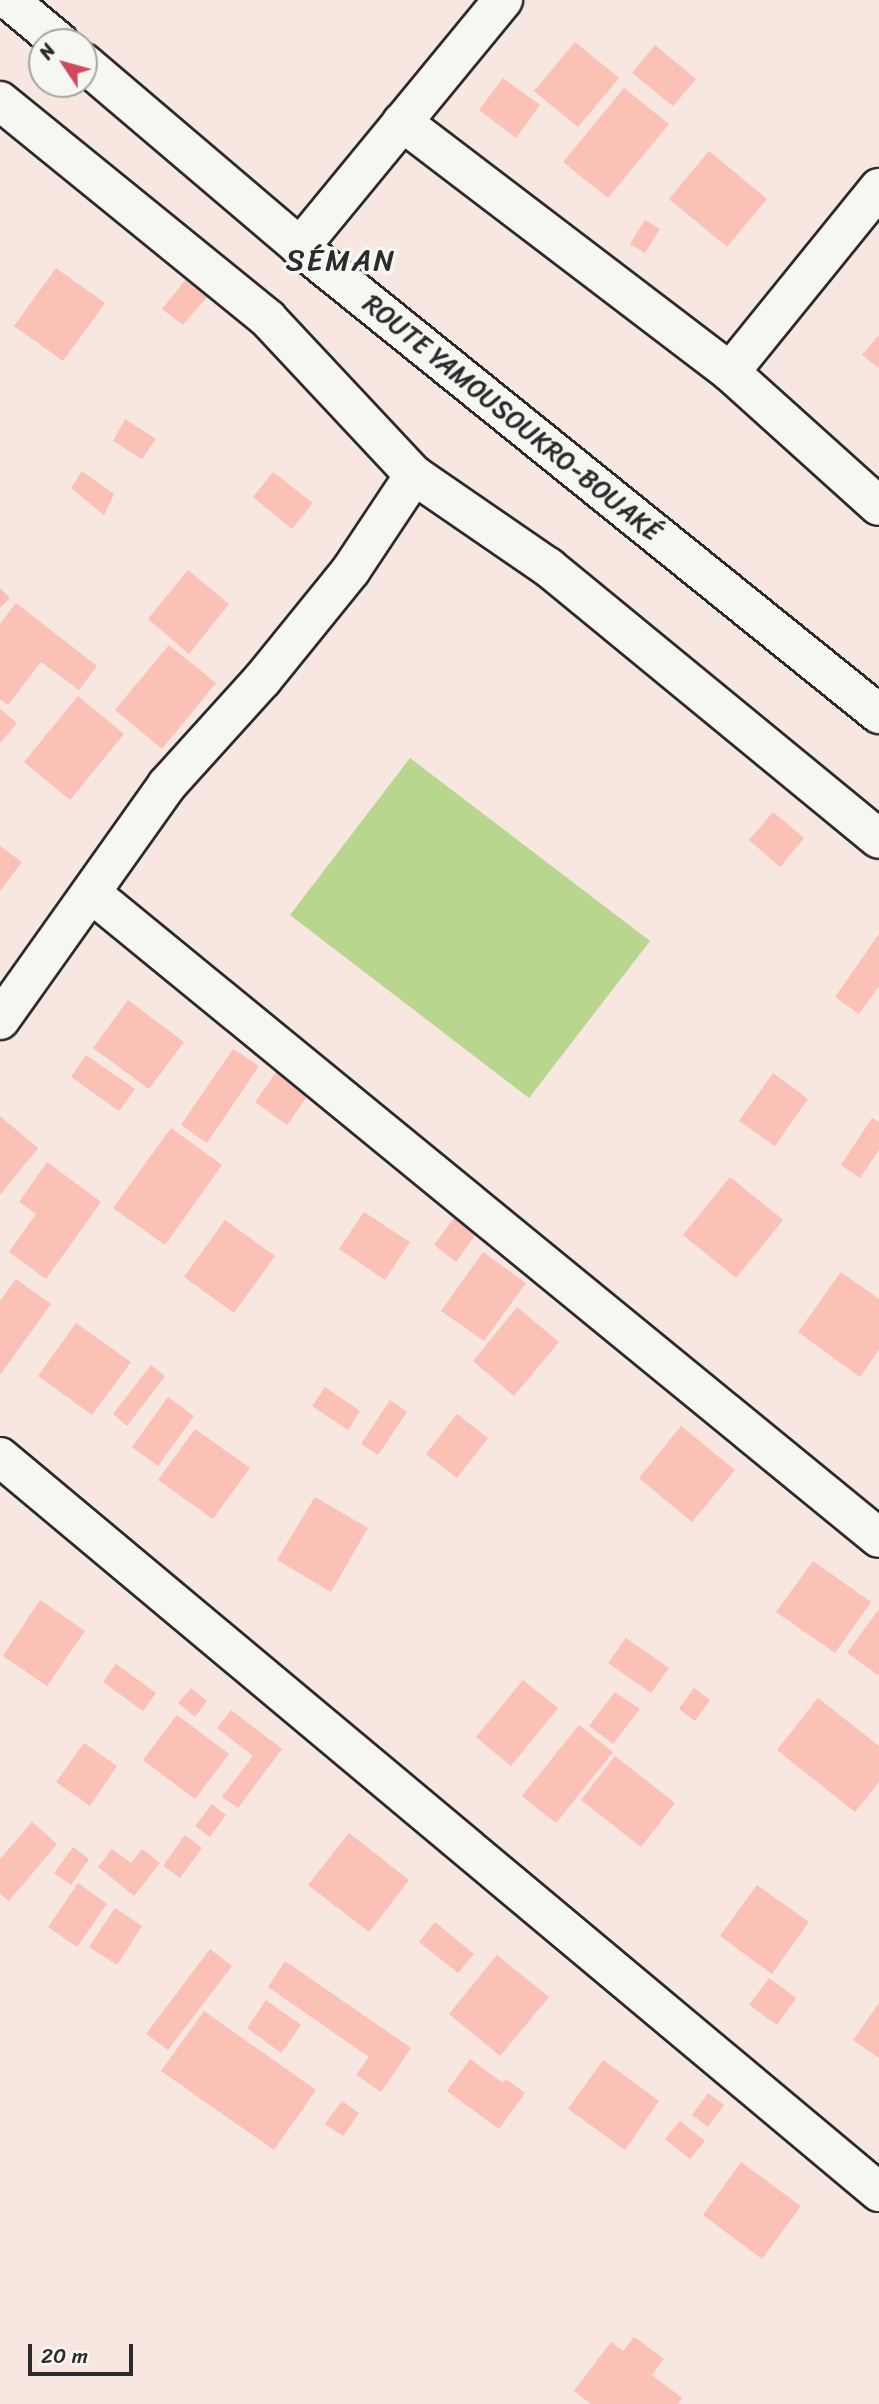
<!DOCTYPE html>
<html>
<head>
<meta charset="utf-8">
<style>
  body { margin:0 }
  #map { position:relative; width:879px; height:2404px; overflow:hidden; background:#f8e6e0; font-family:Sriracha,sans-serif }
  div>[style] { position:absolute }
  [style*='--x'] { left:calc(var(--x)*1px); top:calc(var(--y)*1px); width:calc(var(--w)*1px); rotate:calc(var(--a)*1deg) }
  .green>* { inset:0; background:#b9d68e }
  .building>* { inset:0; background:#fbc0b6 }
  .roads { filter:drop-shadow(2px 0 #2b2b2b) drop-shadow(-2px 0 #2b2b2b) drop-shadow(0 2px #2b2b2b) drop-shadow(0 -2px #2b2b2b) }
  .minor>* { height:38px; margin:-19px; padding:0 19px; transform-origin:19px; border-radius:19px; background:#f6f6f2 }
  .primary>* { height:38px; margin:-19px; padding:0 19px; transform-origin:19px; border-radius:19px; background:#f6f6f2 }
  span { translate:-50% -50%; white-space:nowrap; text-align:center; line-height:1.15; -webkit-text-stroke:7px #f6f6f2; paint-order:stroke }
  .street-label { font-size:26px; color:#2b2b2b }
  .quarter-label { font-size:30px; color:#2b2b2b; letter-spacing:2px }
  .north { position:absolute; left:28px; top:28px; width:70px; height:70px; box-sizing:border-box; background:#f6f6f2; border:2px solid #a5a5a2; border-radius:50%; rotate:306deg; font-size:19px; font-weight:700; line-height:28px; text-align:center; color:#2b2b2b }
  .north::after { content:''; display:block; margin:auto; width:24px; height:32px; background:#d1495b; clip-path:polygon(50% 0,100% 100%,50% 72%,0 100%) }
  .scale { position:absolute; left:28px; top:2344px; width:105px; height:32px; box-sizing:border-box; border:4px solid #2b2b2b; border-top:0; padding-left:9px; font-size:21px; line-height:24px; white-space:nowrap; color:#2b2b2b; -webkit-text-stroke:5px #f6f6f2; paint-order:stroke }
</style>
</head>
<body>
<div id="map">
  <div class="green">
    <i style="clip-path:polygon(410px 758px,650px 941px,529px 1098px,290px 915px)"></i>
  </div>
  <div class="building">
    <i style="clip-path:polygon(575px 42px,619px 78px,578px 127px,534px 91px)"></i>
    <i style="clip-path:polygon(655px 45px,696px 79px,673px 106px,632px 73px)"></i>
    <i style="clip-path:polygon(503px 78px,540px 105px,516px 138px,479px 110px)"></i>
    <i style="clip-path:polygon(624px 88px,669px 124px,608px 198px,563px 162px)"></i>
    <i style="clip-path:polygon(709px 151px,767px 199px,727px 247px,669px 199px)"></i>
    <i style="clip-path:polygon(645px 220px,660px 229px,645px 253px,630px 244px)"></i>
    <i style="clip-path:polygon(56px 268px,105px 303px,63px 361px,14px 326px)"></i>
    <i style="clip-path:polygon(190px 274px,211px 292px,183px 325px,162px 309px)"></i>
    <i style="clip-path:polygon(879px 335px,879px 368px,862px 355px)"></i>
    <i style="clip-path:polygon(125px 419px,156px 439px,142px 459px,113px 441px)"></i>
    <i style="clip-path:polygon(82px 471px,114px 494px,104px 515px,71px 488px)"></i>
    <i style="clip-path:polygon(273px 472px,313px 503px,292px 529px,253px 497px)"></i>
    <i style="clip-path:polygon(188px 570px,229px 604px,189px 654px,148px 619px)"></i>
    <i style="clip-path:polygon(0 588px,10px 598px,0 608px)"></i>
    <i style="clip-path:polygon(16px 603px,97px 666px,79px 690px,41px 662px,8px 705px,0 699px,0 624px)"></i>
    <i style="clip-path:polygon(169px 645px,216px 683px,162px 749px,115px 710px)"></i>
    <i style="clip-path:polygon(78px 696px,124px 734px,70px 800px,24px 762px)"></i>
    <i style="clip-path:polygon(0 709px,17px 723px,0 743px)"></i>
    <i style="clip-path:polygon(773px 812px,804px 838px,780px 867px,749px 840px)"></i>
    <i style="clip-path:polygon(0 846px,22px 862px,0 891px)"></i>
    <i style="clip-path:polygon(879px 934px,879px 986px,859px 1014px,835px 997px)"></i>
    <i style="clip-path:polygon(128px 1000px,184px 1042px,149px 1089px,93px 1048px)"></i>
    <i style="clip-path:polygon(233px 1049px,259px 1066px,207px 1143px,181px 1125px)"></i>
    <i style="clip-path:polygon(86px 1055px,135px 1089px,119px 1111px,71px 1077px)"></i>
    <i style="clip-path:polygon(279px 1068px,311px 1091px,287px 1125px,255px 1102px)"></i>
    <i style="clip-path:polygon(773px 1073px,808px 1099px,775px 1146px,739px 1121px)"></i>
    <i style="clip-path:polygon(0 1116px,38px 1148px,0 1195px)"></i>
    <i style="clip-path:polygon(872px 1118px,879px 1122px,879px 1150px,860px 1178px,841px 1165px)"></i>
    <i style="clip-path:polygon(171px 1128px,222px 1165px,165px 1245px,113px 1208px)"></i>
    <i style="clip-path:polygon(47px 1162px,101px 1202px,46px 1279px,9px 1252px,36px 1214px,19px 1202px)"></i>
    <i style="clip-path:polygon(730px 1177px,783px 1220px,736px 1278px,683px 1235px)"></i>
    <i style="clip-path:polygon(364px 1212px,410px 1242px,385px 1280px,339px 1249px)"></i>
    <i style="clip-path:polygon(457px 1214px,479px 1230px,456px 1262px,434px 1245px)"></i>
    <i style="clip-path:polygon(225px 1220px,275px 1256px,234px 1313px,184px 1277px)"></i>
    <i style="clip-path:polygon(483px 1252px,526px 1283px,484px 1341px,441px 1311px)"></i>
    <i style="clip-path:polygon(841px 1272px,879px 1299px,879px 1350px,860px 1377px,798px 1332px)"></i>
    <i style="clip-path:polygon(16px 1279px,51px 1304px,0 1375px,0 1301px)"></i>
    <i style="clip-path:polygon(517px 1307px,559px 1342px,514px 1396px,473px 1361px)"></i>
    <i style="clip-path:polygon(76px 1323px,131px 1362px,92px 1415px,38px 1376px)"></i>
    <i style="clip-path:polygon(151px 1365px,165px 1376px,127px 1426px,113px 1414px)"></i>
    <i style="clip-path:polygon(325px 1387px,360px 1411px,348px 1430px,312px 1406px)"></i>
    <i style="clip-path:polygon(168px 1397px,194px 1416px,158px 1466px,132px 1447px)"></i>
    <i style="clip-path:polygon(390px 1400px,407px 1412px,378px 1455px,361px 1444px)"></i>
    <i style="clip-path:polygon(457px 1414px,488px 1438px,457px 1478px,426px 1454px)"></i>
    <i style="clip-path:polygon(681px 1426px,735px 1470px,692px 1522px,639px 1478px)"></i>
    <i style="clip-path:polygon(195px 1429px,250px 1468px,213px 1519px,158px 1480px)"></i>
    <i style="clip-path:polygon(315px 1497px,368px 1528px,331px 1592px,277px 1560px)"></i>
    <i style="clip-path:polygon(813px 1561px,871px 1602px,835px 1653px,776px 1612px)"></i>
    <i style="clip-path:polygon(40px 1600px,85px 1631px,47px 1686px,3px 1656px)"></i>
    <i style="clip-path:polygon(879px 1609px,879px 1673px,878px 1675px,847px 1653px)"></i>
    <i style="clip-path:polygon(626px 1638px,669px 1668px,651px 1693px,608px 1663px)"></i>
    <i style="clip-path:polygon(116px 1664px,156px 1693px,143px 1711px,103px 1682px)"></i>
    <i style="clip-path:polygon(523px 1680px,558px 1708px,511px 1766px,476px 1737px)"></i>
    <i style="clip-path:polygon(191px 1688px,207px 1701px,195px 1717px,178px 1703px)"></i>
    <i style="clip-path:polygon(694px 1688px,710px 1700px,695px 1721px,679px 1709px)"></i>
    <i style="clip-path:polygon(615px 1692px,640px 1709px,613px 1744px,589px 1726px)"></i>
    <i style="clip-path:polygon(818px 1698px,879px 1746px,879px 1782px,855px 1812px,777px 1750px)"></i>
    <i style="clip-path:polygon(231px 1710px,282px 1749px,238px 1808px,222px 1797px,253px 1756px,217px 1728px)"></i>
    <i style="clip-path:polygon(177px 1715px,229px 1754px,195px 1799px,143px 1760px)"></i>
    <i style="clip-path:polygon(579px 1725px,613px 1752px,556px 1823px,522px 1796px)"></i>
    <i style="clip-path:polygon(84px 1743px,117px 1766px,90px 1806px,56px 1782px)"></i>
    <i style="clip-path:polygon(615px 1756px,675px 1803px,641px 1847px,581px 1800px)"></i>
    <i style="clip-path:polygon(212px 1804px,226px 1815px,210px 1837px,195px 1826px)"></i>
    <i style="clip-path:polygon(32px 1822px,57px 1844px,9px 1901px,0 1894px,0 1859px)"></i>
    <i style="clip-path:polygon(349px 1833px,409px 1880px,369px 1932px,308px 1885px)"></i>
    <i style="clip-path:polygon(185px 1835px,202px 1848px,180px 1878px,163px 1866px)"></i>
    <i style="clip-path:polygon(73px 1847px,89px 1859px,71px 1885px,54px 1873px)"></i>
    <i style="clip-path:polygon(112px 1849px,131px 1863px,142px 1849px,160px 1863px,134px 1896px,98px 1867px)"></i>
    <i style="clip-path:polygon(78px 1883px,107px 1904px,77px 1947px,48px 1927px)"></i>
    <i style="clip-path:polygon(757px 1885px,809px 1922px,772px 1974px,720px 1936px)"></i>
    <i style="clip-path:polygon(115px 1908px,142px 1926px,117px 1965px,89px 1947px)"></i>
    <i style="clip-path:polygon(435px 1922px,474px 1954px,458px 1973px,419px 1942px)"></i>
    <i style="clip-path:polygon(210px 1949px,232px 1966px,168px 2050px,146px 2034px)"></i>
    <i style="clip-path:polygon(497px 1955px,549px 1997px,500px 2056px,449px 2014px)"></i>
    <i style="clip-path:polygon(285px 1961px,411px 2048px,381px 2092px,356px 2075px,369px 2057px,268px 1987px)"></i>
    <i style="clip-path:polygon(769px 1978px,796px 1998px,777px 2025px,749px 2005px)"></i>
    <i style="clip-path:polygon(266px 2000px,301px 2025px,281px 2053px,247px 2028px)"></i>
    <i style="clip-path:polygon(879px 2003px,879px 2058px,853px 2040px)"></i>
    <i style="clip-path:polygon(204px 2011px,316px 2090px,274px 2150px,161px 2071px)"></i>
    <i style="clip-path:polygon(470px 2059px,503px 2083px,506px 2079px,525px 2093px,499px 2129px,447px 2091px)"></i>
    <i style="clip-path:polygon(603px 2060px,659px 2101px,625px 2150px,568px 2109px)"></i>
    <i style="clip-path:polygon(708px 2093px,724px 2105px,708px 2127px,692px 2115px)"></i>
    <i style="clip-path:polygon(342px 2101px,359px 2113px,343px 2136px,325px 2124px)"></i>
    <i style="clip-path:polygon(680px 2121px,705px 2141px,690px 2159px,665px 2139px)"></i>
    <i style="clip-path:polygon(741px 2162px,801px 2206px,762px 2259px,703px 2215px)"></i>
    <i style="clip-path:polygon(634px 2337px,664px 2359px,652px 2375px,682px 2398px,678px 2404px,591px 2404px,574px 2391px,611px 2342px,623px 2351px)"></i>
  </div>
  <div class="roads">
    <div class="minor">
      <i style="--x:0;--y:101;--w:345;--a:39.1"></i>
      <i style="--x:268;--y:319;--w:214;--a:46.9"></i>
      <i style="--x:414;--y:475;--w:163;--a:34.5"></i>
      <i style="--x:548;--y:567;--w:428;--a:39.4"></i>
      <i style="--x:402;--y:122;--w:412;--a:37.3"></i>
      <i style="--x:730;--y:372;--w:200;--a:42"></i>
      <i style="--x:300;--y:247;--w:320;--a:-50.6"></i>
      <i style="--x:730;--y:372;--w:237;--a:-51"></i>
      <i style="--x:91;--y:893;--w:1018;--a:39.3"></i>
      <i style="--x:0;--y:1020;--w:288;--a:-54.6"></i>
      <i style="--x:167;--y:785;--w:142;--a:-47.9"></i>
      <i style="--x:262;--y:680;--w:141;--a:-51"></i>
      <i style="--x:351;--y:570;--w:114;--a:-56.4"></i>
      <i style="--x:0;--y:1457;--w:1146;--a:39.9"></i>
    </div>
    <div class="primary">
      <i style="--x:9;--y:0;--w:65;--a:40"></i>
      <i style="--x:84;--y:63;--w:284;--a:40.4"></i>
      <i style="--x:300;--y:247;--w:744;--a:38.89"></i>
    </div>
  </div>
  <div class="street-label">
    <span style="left:512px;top:418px;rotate:39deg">ROUTE YAMOUSOUKRO-BOUAKÉ</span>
  </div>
  <div class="quarter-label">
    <span style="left:341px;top:260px">SÉMAN</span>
  </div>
  <div class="north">N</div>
  <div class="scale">20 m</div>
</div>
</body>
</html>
